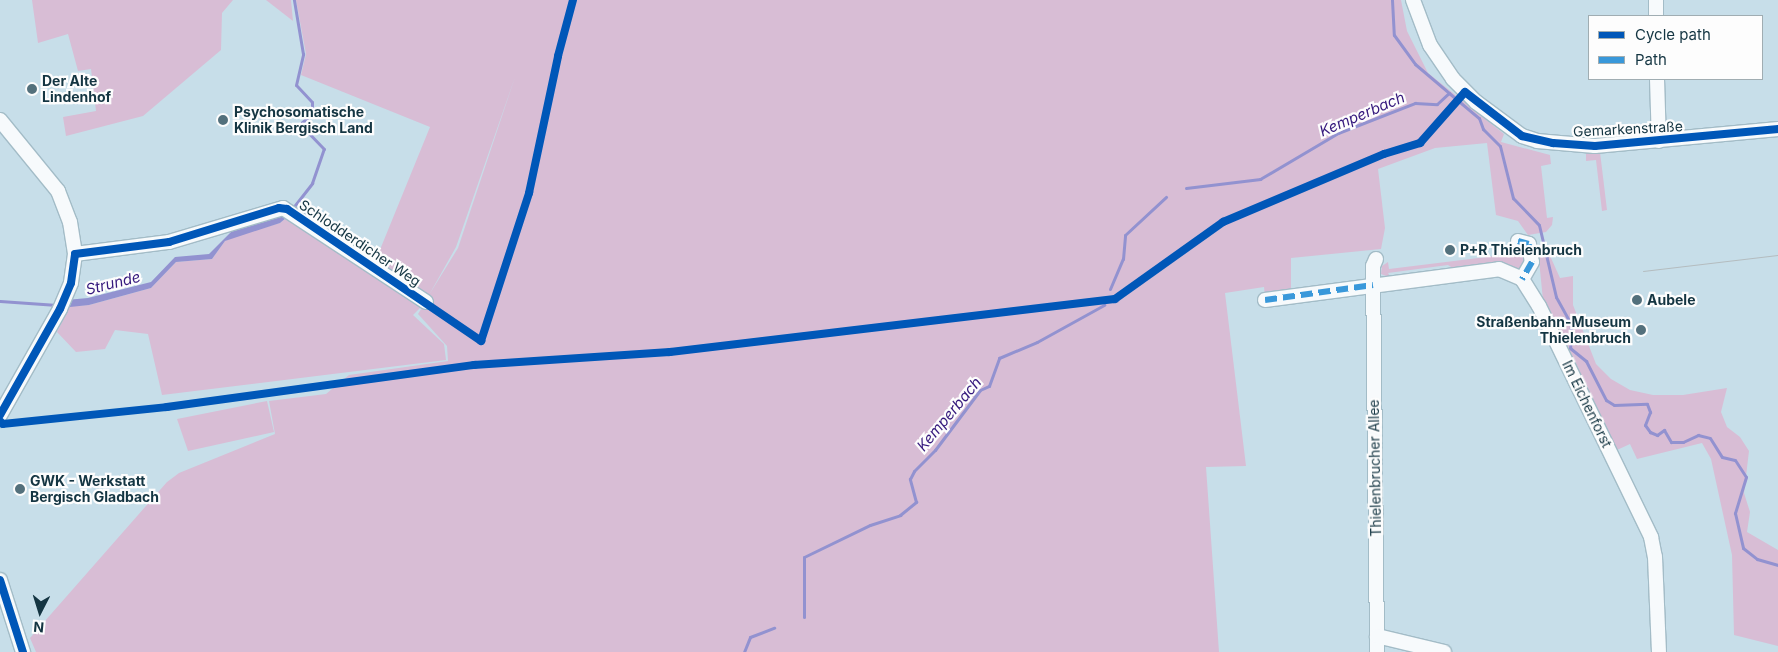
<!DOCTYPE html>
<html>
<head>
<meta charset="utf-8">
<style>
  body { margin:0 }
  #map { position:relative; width:1778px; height:652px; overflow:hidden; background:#c7dee9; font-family:Inter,sans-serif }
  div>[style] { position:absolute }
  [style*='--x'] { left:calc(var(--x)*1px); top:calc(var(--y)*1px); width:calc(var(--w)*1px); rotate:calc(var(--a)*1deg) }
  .green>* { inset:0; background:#d8bdd5 }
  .water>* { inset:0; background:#9292d0 }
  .stream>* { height:3px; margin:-1.5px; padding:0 1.5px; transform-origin:1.5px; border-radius:1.5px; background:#9292d0 }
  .roads { filter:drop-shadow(1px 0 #a3bcc7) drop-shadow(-1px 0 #a3bcc7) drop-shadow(0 1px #a3bcc7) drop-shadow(0 -1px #a3bcc7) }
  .minor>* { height:14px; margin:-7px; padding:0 7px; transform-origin:7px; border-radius:7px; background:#f7fafc }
  .tram>* { height:1px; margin:-0.5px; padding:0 0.5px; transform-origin:0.5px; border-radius:0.5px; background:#b4bcbf }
  .quiet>* { height:6px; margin-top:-3px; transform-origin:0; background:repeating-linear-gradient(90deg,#3998da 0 12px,transparent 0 18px) }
  .cycleway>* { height:8px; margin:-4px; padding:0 4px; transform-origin:4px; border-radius:4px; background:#0057b8 }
  .dots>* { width:14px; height:14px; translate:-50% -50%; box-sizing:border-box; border:2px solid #fdfdfd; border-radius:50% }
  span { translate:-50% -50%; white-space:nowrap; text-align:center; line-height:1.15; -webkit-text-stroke:4.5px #fdfdfd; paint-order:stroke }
  .poi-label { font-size:14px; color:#143542; font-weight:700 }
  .left { translate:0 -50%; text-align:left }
  .right { translate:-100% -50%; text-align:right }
  .street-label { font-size:14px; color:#143542 }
  .water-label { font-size:15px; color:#35197d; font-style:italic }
  .legend { position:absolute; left:1588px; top:15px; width:175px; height:65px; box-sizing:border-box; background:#fdfdfd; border:1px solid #a0adb2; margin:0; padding:6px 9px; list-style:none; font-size:15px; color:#143542 }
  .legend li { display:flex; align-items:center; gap:10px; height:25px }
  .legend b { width:25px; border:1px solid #a0adb2 }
  .north { position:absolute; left:15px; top:587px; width:50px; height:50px; -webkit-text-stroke:4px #fdfdfd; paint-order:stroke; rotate:185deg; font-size:14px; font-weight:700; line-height:20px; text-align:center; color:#143542 }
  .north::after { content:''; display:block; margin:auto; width:18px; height:22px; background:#143542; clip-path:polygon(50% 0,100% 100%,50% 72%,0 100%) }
</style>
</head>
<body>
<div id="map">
  <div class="green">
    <i style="clip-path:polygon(32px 0,233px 0,222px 13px,221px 50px,143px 116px,66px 136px,63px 117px,96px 111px,91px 69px,78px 71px,68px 34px,38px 43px)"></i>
    <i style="clip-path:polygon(266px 0,291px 0,293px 21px)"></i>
    <i style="clip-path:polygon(evenodd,296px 0,1401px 0,1407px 31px,1428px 73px,1504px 134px,1501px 142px,1550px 155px,1551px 164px,1541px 166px,1547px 218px,1553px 217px,1552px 225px,1546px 232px,1528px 235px,1518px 221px,1496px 215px,1487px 143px,1435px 148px,1378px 169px,1385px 228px,1381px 249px,1291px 258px,1291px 293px,1265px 297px,1264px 287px,1225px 293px,1246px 466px,1206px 467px,1219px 652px,36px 652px,30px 638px,167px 482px,179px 473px,275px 434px,269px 401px,326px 394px,349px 375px,448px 361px,447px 346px,418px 314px,428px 298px,375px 262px,430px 127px,301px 75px,306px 54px,296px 0,515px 77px,458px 248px,429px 295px,456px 247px,515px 77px)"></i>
    <i style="clip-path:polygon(1586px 152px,1600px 152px,1607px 210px,1602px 211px,1596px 160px,1586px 161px)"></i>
    <i style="clip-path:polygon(286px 218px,422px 306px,413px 315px,444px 344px,446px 360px,162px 395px,148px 334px,115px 330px,105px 349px,76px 352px,57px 332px,70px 306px,89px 305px,151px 288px,176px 262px,212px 259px,225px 241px,235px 236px,280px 223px)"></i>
    <i style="clip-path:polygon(1518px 245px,1522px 246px,1528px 260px,1520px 271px,1496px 262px,1459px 267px,1456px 270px,1448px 265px,1388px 273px,1391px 278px,1381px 274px,1382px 266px,1388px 262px,1389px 269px,1519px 253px)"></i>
    <i style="clip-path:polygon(1547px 249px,1560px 278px,1573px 276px,1573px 305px,1596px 364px,1611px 379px,1630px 390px,1653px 395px,1683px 395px,1727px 388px,1721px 412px,1727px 427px,1740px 437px,1749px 451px,1744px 493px,1750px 512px,1747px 532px,1778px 550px,1778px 646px,1734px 635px,1732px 555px,1711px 459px,1702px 443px,1637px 459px,1630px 444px,1617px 450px,1543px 300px,1538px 250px)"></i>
    <i style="clip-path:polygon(267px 401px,274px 432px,188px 451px,177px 419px)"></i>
  </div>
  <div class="water">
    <i style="clip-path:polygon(283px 213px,286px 218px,280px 223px,225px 241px,212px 259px,176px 262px,151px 288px,89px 305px,51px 309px,55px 301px,88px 298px,151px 282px,175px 257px,209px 254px,232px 231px,282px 216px)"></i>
  </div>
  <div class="stream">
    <i style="--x:1392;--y:0;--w:35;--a:87"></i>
    <i style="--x:1394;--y:35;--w:36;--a:54"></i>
    <i style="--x:1415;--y:64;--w:45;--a:40.5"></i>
    <i style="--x:1186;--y:188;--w:75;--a:-6.9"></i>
    <i style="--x:1260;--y:179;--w:91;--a:-30.5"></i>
    <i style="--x:1338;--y:133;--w:83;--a:-21.3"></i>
    <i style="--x:1415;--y:103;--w:22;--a:3"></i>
    <i style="--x:1437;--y:104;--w:16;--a:-43"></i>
    <i style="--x:1449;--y:93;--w:39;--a:40"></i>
    <i style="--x:1479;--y:118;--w:12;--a:70"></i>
    <i style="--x:1483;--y:129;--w:24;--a:45"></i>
    <i style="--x:1500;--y:146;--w:54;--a:76"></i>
    <i style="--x:1513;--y:198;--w:37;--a:46"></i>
    <i style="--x:1539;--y:225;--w:74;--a:76.7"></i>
    <i style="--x:1556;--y:297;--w:31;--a:61"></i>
    <i style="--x:1571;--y:324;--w:24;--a:92"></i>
    <i style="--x:1570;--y:348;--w:21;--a:39"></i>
    <i style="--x:1586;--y:361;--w:44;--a:62.9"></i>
    <i style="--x:1606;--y:400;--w:9;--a:32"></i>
    <i style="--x:1614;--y:405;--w:33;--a:-2"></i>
    <i style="--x:1647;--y:404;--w:9;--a:69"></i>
    <i style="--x:1650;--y:412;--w:14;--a:111"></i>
    <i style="--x:1645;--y:425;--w:9;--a:54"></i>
    <i style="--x:1650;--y:432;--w:8;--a:23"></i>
    <i style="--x:1657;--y:435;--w:9;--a:-36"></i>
    <i style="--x:1664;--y:430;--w:14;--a:60"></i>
    <i style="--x:1671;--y:442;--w:12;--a:0"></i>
    <i style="--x:1683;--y:442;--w:17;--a:-25"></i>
    <i style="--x:1698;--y:435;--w:12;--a:14"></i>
    <i style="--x:1710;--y:438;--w:22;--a:58"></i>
    <i style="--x:1722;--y:457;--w:13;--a:13"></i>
    <i style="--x:1735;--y:460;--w:20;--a:57"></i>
    <i style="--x:1746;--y:477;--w:38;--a:107"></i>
    <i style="--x:1735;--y:513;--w:36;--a:77"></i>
    <i style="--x:1743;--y:548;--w:18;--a:38"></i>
    <i style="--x:1757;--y:559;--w:22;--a:16"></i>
    <i style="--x:292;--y:209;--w:33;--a:-52"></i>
    <i style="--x:312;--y:183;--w:36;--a:-71"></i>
    <i style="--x:324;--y:149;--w:35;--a:-134"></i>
    <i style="--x:300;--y:124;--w:16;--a:-40"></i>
    <i style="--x:312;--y:114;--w:12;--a:-90"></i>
    <i style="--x:312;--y:102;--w:23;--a:-133"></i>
    <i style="--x:296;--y:85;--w:32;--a:-77"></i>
    <i style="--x:303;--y:54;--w:55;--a:-99.5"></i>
    <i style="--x:1110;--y:289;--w:33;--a:-67"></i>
    <i style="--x:1123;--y:259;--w:24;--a:-85"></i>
    <i style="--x:1125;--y:235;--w:56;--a:-42.8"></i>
    <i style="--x:0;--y:301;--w:57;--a:4"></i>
    <i style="--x:804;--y:617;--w:60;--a:-90"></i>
    <i style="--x:804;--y:557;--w:73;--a:-25.9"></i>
    <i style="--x:870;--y:525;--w:32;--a:-18"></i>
    <i style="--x:900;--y:515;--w:21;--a:-39"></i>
    <i style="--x:916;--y:502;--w:24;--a:-105"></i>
    <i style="--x:910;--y:479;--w:9;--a:-63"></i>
    <i style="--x:914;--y:471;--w:30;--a:-45"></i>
    <i style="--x:935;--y:450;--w:75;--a:-53.1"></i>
    <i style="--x:980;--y:390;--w:10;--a:-24"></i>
    <i style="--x:989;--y:386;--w:30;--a:-70"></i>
    <i style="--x:999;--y:358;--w:41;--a:-22.8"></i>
    <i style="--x:1037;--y:342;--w:77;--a:-28.9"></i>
    <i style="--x:744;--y:652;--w:16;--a:-68"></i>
    <i style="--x:750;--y:637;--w:26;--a:-21"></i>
  </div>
  <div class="roads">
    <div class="minor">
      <i style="--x:1413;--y:0;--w:48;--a:69.3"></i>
      <i style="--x:1430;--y:45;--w:41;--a:55.9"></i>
      <i style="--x:1453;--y:79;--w:33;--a:45"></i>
      <i style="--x:1476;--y:102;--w:57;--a:36.5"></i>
      <i style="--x:1522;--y:136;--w:16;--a:18"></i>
      <i style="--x:1537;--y:141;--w:58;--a:4.9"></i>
      <i style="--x:1595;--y:146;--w:184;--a:-5.3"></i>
      <i style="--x:1656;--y:0;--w:16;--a:90"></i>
      <i style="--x:1657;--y:79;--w:62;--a:88.2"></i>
      <i style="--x:0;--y:120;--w:92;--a:50.8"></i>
      <i style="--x:58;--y:191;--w:33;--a:69"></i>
      <i style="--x:70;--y:222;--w:32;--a:81"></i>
      <i style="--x:75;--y:254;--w:29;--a:98"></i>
      <i style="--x:71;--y:283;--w:28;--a:113"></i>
      <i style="--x:60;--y:309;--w:122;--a:119.5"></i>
      <i style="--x:1518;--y:241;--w:11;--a:15"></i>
      <i style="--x:1529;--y:244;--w:18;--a:81"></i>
      <i style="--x:1532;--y:262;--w:20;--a:120"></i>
      <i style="--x:75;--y:254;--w:95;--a:-7.3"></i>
      <i style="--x:169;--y:242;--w:119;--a:-16.6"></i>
      <i style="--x:283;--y:208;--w:171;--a:33.3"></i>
      <i style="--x:1376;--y:259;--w:8;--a:113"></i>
      <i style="--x:1373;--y:266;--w:386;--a:89.4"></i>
      <i style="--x:1265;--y:300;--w:236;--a:-7.5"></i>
      <i style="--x:1499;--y:269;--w:25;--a:23"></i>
      <i style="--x:1522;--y:279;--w:32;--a:58"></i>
      <i style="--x:1539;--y:306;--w:257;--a:64.1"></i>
      <i style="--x:1651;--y:537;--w:20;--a:79"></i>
      <i style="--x:1655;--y:557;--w:95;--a:87.6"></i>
      <i style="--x:0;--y:580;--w:76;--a:72.3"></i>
      <i style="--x:1377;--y:636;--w:69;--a:13.4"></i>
    </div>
  </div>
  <div class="tram">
    <i style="--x:1643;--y:271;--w:136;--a:-6.8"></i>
  </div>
  <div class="quiet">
    <i style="--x:1518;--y:241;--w:11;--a:15"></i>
    <i style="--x:1529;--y:244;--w:18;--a:81"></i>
    <i style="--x:1532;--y:262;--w:20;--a:120"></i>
    <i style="--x:1265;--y:300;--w:109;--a:-7.9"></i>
  </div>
  <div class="cycleway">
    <i style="--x:0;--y:415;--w:122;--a:-60.5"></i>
    <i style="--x:60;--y:309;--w:28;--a:-67"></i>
    <i style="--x:71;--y:283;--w:29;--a:-82"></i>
    <i style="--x:75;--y:254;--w:95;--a:-7.3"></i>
    <i style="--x:169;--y:242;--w:115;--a:-17.2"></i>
    <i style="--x:279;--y:208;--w:8;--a:7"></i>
    <i style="--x:287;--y:209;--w:235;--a:34.2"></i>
    <i style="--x:481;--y:341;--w:156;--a:-72"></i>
    <i style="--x:529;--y:193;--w:140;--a:-78"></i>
    <i style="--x:558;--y:56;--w:58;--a:-75"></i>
    <i style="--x:0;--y:421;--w:4;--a:45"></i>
    <i style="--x:3;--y:424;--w:165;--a:-5.9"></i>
    <i style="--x:167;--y:407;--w:310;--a:-7.8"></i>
    <i style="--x:474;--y:365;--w:196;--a:-3.8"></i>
    <i style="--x:670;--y:352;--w:448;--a:-6.8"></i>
    <i style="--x:1115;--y:299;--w:133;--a:-35.5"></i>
    <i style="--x:1223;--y:222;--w:175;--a:-22.9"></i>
    <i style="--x:1384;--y:154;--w:38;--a:-17"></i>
    <i style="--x:1420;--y:143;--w:68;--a:-48.6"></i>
    <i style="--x:1465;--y:92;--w:72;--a:37.7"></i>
    <i style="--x:1522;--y:136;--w:32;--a:13"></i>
    <i style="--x:1553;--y:143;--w:42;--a:4.1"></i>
    <i style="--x:1595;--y:146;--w:184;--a:-5.3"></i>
    <i style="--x:0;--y:580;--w:76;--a:72.3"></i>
  </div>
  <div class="dots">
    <i style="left:32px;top:89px;background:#53707c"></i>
    <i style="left:223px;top:120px;background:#53707c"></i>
    <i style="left:1450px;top:250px;background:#53707c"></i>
    <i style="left:1637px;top:300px;background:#53707c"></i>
    <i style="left:1641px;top:330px;background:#53707c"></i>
    <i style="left:20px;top:489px;background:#53707c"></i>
  </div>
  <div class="poi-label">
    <span class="left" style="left:42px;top:89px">Der Alte<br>Lindenhof</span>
    <span class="left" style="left:234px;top:120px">Psychosomatische<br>Klinik Bergisch Land</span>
    <span class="left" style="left:1460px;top:250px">P+R Thielenbruch</span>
    <span class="left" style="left:1647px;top:300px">Aubele</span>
    <span class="right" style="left:1631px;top:330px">Straßenbahn-Museum<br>Thielenbruch</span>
    <span class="left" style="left:30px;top:489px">GWK - Werkstatt<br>Bergisch Gladbach</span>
  </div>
  <div class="street-label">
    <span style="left:1628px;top:129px;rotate:-3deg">Gemarkenstraße</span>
    <span style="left:360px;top:243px;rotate:34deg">Schlodderdicher Weg</span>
    <span style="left:1587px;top:404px;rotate:64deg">Im Eichenforst</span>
    <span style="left:1375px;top:468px;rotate:-91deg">Thielenbrucher Allee</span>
  </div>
  <div class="water-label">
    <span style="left:1362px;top:114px;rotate:-23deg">Kemperbach</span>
    <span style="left:113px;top:283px;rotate:-14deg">Strunde</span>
    <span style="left:949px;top:414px;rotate:-50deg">Kemperbach</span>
  </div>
  <ul class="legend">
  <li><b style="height:6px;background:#0057b8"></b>Cycle path</li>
  <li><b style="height:6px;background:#3998da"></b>Path</li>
  </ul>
  <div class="north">N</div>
</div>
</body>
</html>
